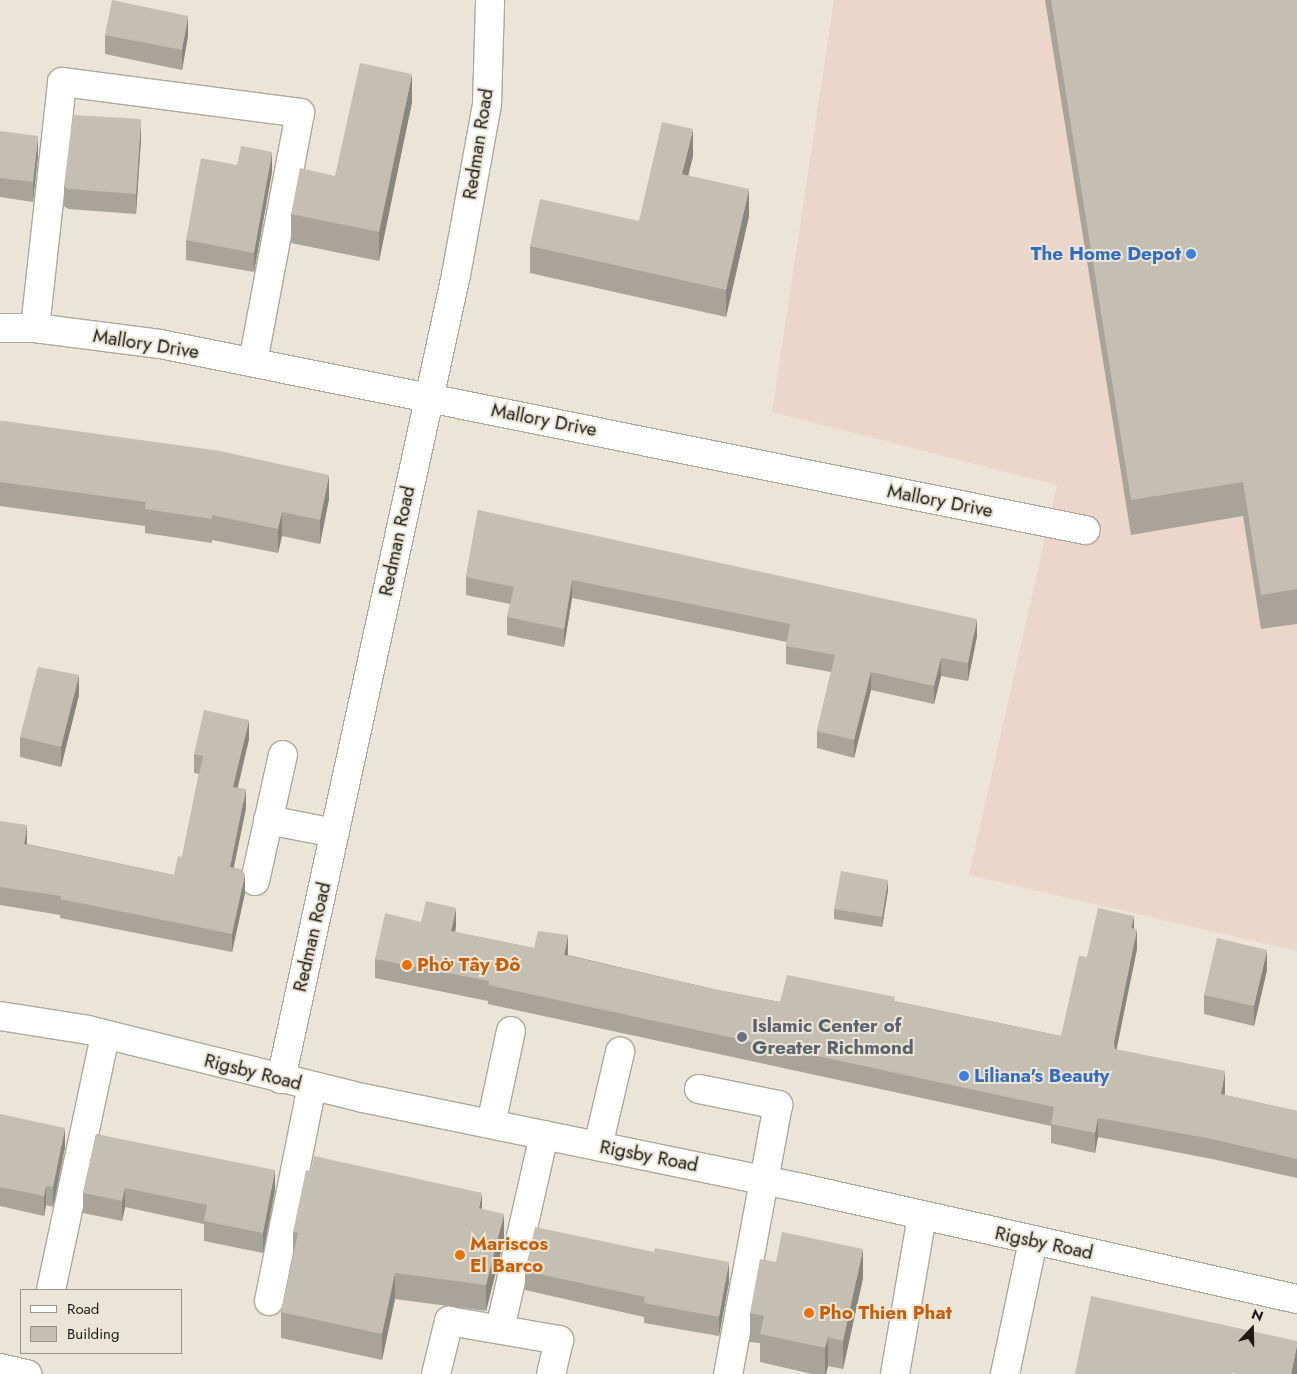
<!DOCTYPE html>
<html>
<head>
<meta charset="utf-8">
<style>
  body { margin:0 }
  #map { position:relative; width:1297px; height:1374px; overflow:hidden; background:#eae5d7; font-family:Jost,sans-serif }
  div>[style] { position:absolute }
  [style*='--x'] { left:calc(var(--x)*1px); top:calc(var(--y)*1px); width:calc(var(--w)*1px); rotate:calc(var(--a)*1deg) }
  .commercial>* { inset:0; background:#ecd6c9 }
  .roads { filter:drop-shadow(1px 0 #aca89b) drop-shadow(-1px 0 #aca89b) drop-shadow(0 1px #aca89b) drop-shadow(0 -1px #aca89b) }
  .minor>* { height:28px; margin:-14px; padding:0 14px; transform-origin:14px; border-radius:14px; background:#fff }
  .wall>* { inset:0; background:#a9a499 }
  .shaded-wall>* { inset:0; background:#89867d }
  .building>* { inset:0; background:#c4bfb2 }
  .dots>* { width:14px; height:14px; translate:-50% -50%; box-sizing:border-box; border:2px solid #eae5d7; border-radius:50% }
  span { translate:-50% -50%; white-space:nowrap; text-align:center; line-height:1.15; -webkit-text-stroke:4px #eae5d7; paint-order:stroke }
  .street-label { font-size:19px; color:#1d1b17 }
  .shop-label { font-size:19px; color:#366cbe; font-weight:700 }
  .right { translate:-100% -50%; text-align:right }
  .left { translate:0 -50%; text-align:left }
  .food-label { font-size:19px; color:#c56008; font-weight:700 }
  .worship-label { font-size:19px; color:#5b616d; font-weight:700 }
  .legend { position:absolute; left:20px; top:1289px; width:162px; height:65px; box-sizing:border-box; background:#eae5d7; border:1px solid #98948a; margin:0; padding:6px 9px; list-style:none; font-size:15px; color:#1d1b17 }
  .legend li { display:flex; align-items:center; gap:10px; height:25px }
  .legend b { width:25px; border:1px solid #98948a }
  .north { position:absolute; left:1227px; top:1304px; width:50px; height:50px; -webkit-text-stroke:4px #eae5d7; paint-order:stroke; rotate:21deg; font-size:14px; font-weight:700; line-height:20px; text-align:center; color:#1d1b17 }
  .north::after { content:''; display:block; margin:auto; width:18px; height:22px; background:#1d1b17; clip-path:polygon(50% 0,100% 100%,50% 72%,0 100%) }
</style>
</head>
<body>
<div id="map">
  <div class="commercial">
    <i style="clip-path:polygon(834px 0,1297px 0,1297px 951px,969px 875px,1057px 485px,772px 412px)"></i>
  </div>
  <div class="roads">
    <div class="minor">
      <i style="--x:0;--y:328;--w:35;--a:0"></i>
      <i style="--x:35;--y:328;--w:126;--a:7.3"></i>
      <i style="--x:160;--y:344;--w:944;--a:11.37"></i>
      <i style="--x:35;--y:328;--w:247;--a:-83.7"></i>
      <i style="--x:62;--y:82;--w:240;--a:7.4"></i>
      <i style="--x:300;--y:113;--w:253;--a:100.7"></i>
      <i style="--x:268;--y:820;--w:68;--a:11"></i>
      <i style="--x:255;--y:881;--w:129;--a:-77.5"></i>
      <i style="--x:0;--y:1016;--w:89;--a:9"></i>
      <i style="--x:88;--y:1030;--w:283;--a:13.9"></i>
      <i style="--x:363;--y:1098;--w:448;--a:11.6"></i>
      <i style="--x:802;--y:1188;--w:507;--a:12.64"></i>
      <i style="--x:281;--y:1079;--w:823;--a:-77.72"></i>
      <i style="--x:456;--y:275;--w:174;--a:-79.7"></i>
      <i style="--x:487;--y:104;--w:104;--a:-88.3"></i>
      <i style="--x:699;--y:1089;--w:81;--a:11.4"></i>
      <i style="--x:778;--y:1105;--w:274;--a:100.5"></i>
      <i style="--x:491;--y:1124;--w:95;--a:-77.9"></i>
      <i style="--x:598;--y:1146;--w:97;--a:-76.8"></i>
      <i style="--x:51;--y:1290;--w:261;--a:-78"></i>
      <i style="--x:269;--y:1301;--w:219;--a:-78.7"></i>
      <i style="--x:500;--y:1329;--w:199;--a:-77.2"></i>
      <i style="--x:0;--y:1368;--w:28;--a:13"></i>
      <i style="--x:436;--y:1374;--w:55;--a:-76.2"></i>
      <i style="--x:449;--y:1321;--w:112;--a:9.8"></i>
      <i style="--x:559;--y:1340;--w:35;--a:103"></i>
      <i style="--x:895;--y:1374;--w:160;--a:-80.3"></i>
      <i style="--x:1005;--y:1374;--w:136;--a:-78.1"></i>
    </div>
  </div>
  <div class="wall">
    <i style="clip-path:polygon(1045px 0,1297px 0,1297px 624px,1261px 629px,1243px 516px,1131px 535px)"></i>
    <i style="clip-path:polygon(105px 35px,188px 36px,182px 70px,105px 54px)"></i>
    <i style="clip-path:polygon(412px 102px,379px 261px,291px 243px,291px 214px,335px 176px)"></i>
    <i style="clip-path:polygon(0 131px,38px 156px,33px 202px,0 197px)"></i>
    <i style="clip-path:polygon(141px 139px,136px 214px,68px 209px,64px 206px,64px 186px)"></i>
    <i style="clip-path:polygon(693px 156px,688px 175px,749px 216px,726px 317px,530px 273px,530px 246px,639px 221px)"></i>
    <i style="clip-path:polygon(272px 172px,254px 272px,186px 260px,186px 240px)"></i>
    <i style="clip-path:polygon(0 421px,329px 499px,320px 544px,282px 536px,278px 553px,212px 540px,212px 543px,145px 533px,145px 526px,0 506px)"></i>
    <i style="clip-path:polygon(478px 510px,977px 636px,968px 681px,941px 676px,934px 704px,871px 690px,854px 758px,817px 748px,817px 731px,831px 672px,786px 664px,786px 646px,787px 642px,572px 598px,564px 647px,507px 635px,507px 617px,510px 604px,466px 595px,466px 577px)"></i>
    <i style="clip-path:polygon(79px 695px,61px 767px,20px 757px,20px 737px)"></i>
    <i style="clip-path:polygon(249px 739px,238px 788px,246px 808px,234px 867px,245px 893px,232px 952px,60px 918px,60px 915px,0 905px,0 821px,27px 844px,174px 875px,182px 857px,199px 774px,194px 773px,194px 754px)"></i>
    <i style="clip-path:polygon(888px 890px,882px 927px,834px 919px,834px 909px)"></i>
    <i style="clip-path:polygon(456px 927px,455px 932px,568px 955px,713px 989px,780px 1002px,895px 1001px,1061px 1036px,1087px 957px,1134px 929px,1137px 949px,1116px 1049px,1225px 1091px,1225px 1095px,1297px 1111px,1297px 1178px,1212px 1159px,1098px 1137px,1095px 1153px,1051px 1143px,1051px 1126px,488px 1004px,488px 1001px,375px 978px,375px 959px)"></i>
    <i style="clip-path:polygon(1267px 970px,1254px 1026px,1204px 1014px,1204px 995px)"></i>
    <i style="clip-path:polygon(0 1114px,65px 1147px,53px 1207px,46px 1205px,44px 1216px,0 1206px)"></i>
    <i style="clip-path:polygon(96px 1134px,275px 1190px,263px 1253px,204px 1241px,204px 1224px,125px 1207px,122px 1221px,83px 1213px,83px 1193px)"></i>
    <i style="clip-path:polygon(482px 1209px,504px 1240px,486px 1311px,395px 1299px,382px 1360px,281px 1338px,281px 1312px,293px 1254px,293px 1232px)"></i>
    <i style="clip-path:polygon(525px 1271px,729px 1282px,719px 1336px,644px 1323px,644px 1317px,525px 1290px)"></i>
    <i style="clip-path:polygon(863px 1278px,843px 1369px,828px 1366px,826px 1374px,812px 1374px,760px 1362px,760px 1343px,750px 1342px,750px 1313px)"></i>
  </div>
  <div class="shaded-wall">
    <i style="clip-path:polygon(188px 16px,188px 36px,182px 70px,182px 50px)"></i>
    <i style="clip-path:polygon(412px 74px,412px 102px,379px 261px,379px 232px)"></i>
    <i style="clip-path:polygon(141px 119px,141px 139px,136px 214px,136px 194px)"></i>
    <i style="clip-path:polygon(693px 129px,693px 156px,682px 201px,682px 174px)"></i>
    <i style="clip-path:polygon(38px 136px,38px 156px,33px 202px,33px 182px)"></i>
    <i style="clip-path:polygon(272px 152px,272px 172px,254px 272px,254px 253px)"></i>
    <i style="clip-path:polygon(749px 189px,749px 216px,726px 317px,726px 290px)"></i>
    <i style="clip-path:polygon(329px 475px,329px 499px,320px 544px,320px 520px)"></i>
    <i style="clip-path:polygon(282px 512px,282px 536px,278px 553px,278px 529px)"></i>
    <i style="clip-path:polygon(572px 580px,572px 598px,564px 647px,564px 629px)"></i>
    <i style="clip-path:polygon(977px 619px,977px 636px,968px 681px,968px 663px)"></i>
    <i style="clip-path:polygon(941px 658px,941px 676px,934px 704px,934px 686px)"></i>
    <i style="clip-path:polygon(871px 672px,871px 690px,854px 758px,854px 740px)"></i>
    <i style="clip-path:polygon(79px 675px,79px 695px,61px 767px,61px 747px)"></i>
    <i style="clip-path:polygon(249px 720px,249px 739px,233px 805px,233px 787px)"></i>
    <i style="clip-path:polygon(246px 789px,246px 808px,230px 885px,230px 867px)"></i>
    <i style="clip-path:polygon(27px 825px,27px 843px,24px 862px,24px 844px)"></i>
    <i style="clip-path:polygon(245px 874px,245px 893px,232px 952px,232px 934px)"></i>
    <i style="clip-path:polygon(888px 880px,888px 890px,882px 927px,882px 917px)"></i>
    <i style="clip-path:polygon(456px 908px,456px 927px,451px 950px,451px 931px)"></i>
    <i style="clip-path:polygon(1134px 916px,1134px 936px,1131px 928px)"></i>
    <i style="clip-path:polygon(1137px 929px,1137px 949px,1114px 1062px,1114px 1042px)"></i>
    <i style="clip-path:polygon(568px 935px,568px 955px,564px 955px)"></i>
    <i style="clip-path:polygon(1267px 950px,1267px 970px,1254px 1026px,1254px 1006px)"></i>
    <i style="clip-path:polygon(1225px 1071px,1225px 1091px,1221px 1114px,1221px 1094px)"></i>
    <i style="clip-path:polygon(1098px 1118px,1098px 1137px,1095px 1153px,1095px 1133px)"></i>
    <i style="clip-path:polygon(65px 1128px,65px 1147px,53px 1207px,53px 1187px)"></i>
    <i style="clip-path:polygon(275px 1170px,275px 1190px,263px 1253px,263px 1233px)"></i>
    <i style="clip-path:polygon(46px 1186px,46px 1205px,44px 1216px,44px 1196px)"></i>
    <i style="clip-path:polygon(125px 1188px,125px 1207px,122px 1221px,122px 1201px)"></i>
    <i style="clip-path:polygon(482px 1193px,482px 1219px,479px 1208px)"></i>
    <i style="clip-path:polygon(504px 1214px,504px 1240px,486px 1311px,486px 1285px)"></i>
    <i style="clip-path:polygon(863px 1249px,863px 1278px,843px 1369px,843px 1341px)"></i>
    <i style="clip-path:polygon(729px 1262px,729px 1282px,719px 1336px,719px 1317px)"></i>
    <i style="clip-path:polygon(395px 1273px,395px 1299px,382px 1360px,382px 1334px)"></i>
    <i style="clip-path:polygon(828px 1337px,828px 1366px,826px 1374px,825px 1374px,825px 1348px)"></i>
    <i style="clip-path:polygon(1297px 1345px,1297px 1374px,1291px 1374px)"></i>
  </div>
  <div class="building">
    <i style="clip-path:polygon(112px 0,188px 16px,182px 50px,105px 35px)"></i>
    <i style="clip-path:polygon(1051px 0,1297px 0,1297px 589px,1261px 595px,1243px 482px,1131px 500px)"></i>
    <i style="clip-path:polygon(360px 63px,412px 74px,379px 232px,291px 214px,300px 168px,335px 176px)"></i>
    <i style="clip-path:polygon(73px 115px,141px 119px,136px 194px,68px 189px,64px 186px)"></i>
    <i style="clip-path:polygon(662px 122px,693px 129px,682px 174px,749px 189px,726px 290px,530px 246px,540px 199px,639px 221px)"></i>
    <i style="clip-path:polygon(0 131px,38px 136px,33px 182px,0 178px)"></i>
    <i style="clip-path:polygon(241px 146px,272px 152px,254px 253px,186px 240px,201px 158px,237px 165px)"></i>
    <i style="clip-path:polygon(0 421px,4px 421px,220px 451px,329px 475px,320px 520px,282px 512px,278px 529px,212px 515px,212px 519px,145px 509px,146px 502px,0 482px)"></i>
    <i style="clip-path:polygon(478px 510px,977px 619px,968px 663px,941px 658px,934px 686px,871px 672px,854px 740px,817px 731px,835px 655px,786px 646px,790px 624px,572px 580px,564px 629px,507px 617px,514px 587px,466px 577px)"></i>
    <i style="clip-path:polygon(38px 667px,79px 675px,61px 747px,20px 737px)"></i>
    <i style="clip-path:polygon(204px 710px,249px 720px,233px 787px,246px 789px,230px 867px,241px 869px,245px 874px,232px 934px,60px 899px,61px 896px,0 887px,0 821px,27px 825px,24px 844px,174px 875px,178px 856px,182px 857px,203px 756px,194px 754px)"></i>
    <i style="clip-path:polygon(841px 871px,888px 880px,882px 917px,834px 909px)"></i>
    <i style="clip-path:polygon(426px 901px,456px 908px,451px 931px,534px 948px,538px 931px,568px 935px,564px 955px,713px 989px,780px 1002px,787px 975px,895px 997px,894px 1001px,1061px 1036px,1079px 956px,1087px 957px,1098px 908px,1134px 916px,1131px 928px,1137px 929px,1114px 1042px,1115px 1049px,1225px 1071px,1221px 1094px,1297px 1111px,1297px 1159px,1212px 1139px,1098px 1118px,1095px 1133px,1051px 1124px,1054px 1107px,488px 985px,489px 981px,375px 959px,385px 913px,421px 922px)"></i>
    <i style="clip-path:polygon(1217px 938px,1267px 950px,1254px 1006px,1204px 995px)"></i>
    <i style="clip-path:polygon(0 1114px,65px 1128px,53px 1187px,46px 1186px,44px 1196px,0 1187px)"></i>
    <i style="clip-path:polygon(96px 1134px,275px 1170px,263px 1233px,204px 1221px,207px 1205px,125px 1188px,122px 1201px,83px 1193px)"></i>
    <i style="clip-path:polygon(314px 1156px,482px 1193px,479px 1208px,504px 1214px,486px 1285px,395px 1273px,382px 1334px,281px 1312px,298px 1233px,293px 1232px,306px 1170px,311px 1171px)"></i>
    <i style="clip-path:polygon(535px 1227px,654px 1252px,655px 1248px,729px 1262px,719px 1317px,644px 1303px,645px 1297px,525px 1271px)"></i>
    <i style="clip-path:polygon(782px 1232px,863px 1249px,843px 1341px,828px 1337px,825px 1348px,760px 1334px,764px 1316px,750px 1313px,760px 1259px,776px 1262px)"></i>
    <i style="clip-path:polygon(1091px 1296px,1297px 1341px,1297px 1345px,1291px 1374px,1238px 1374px,1232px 1373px,1232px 1374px,1075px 1374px)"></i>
  </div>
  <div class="dots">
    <i style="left:1191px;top:254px;background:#3f7fe0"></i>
    <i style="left:407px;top:965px;background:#e8710a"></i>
    <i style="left:742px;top:1037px;background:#6b7280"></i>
    <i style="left:964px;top:1076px;background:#3f7fe0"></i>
    <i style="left:460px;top:1255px;background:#e8710a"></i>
    <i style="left:809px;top:1313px;background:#e8710a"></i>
  </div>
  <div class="street-label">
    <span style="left:478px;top:144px;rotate:-81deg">Redman Road</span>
    <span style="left:146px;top:344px;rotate:9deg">Mallory Drive</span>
    <span style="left:544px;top:420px;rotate:11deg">Mallory Drive</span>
    <span style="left:940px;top:501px;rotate:11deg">Mallory Drive</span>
    <span style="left:397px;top:541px;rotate:-78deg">Redman Road</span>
    <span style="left:312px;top:937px;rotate:-77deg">Redman Road</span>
    <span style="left:253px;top:1072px;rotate:14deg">Rigsby Road</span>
    <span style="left:649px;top:1156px;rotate:11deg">Rigsby Road</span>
    <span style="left:1044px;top:1243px;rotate:12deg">Rigsby Road</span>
  </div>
  <div class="shop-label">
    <span class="right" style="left:1181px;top:254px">The Home Depot</span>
    <span class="left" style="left:974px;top:1076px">Liliana's Beauty</span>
  </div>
  <div class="food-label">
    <span class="left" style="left:417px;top:965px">Phở Tây Đô</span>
    <span class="left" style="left:470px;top:1255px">Mariscos<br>El Barco</span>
    <span class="left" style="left:819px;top:1313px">Pho Thien Phat</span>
  </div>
  <div class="worship-label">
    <span class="left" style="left:752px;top:1037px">Islamic Center of<br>Greater Richmond</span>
  </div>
  <ul class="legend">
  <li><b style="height:6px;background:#fff"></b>Road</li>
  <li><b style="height:14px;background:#c4bfb2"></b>Building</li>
  </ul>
  <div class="north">N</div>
</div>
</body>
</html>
